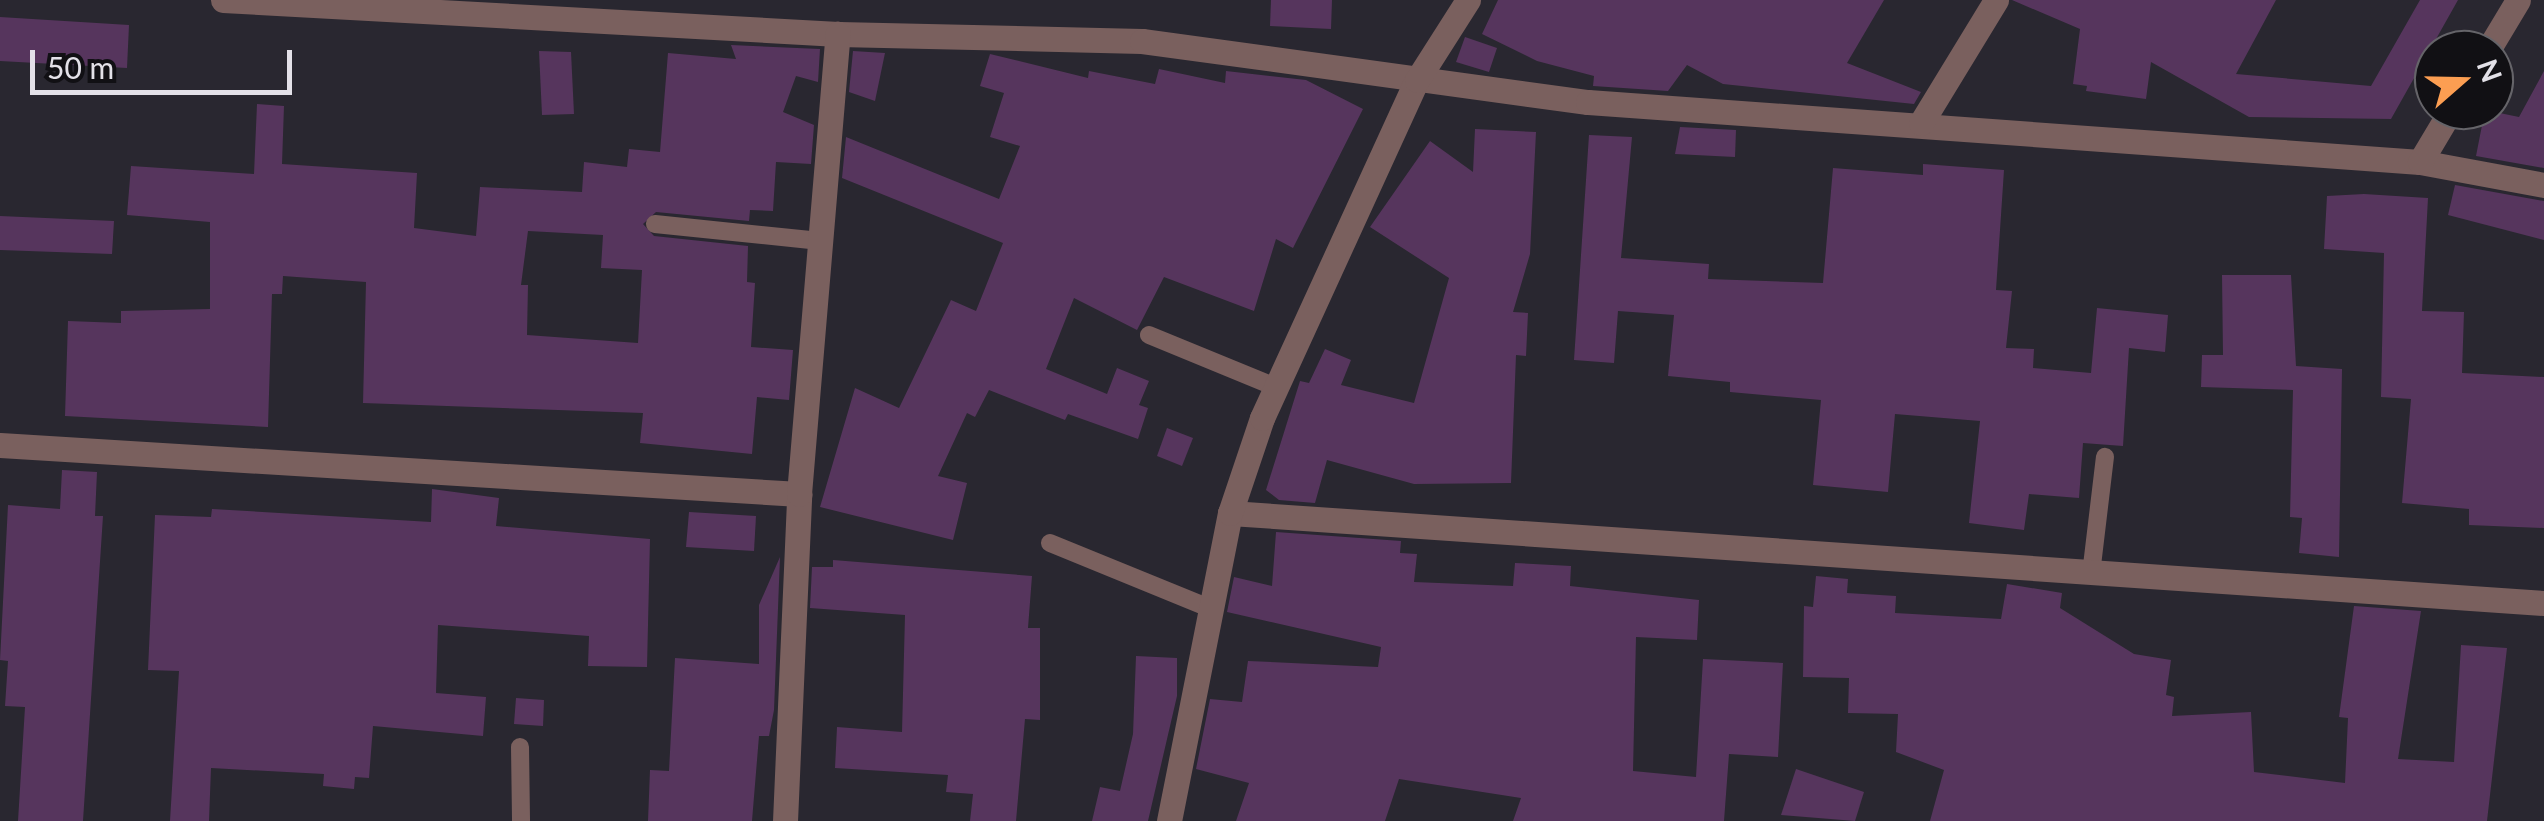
<!DOCTYPE html>
<html>
<head>
<meta charset="utf-8">
<style>
  body { margin:0 }
  #map { position:relative; width:2544px; height:821px; overflow:hidden; background:#292730; font-family:Lato,sans-serif }
  div>[style] { position:absolute }
  [style*='--x'] { left:calc(var(--x)*1px); top:calc(var(--y)*1px); width:calc(var(--w)*1px); rotate:calc(var(--a)*1deg) }
  .building>* { inset:0; background:#56355d }
  .service>* { height:18px; margin:-9px; padding:0 9px; transform-origin:9px; border-radius:9px; background:#7a605e }
  .minor>* { height:25px; margin:-12.5px; padding:0 12.5px; transform-origin:12.5px; border-radius:12.5px; background:#7a605e }
  span { translate:-50% -50%; white-space:nowrap; text-align:center; line-height:1.15; -webkit-text-stroke:9px #111014; paint-order:stroke }
  .north { position:absolute; left:2414px; top:30px; width:100px; height:100px; box-sizing:border-box; background:#111014; border:2px solid #656469; border-radius:50%; rotate:70deg; font-size:28px; font-weight:700; line-height:40px; text-align:center; color:#e3e1e8 }
  .north::after { content:''; display:block; margin:auto; width:35px; height:45px; background:#fc9e52; clip-path:polygon(50% 0,100% 100%,50% 72%,0 100%) }
  .scale { position:absolute; left:30px; top:50px; width:262px; height:45px; box-sizing:border-box; border:5px solid #e3e1e8; border-top:0; padding-left:12px; font-size:30px; line-height:35px; white-space:nowrap; color:#e3e1e8; -webkit-text-stroke:8px #111014; paint-order:stroke }
</style>
</head>
<body>
<div id="map">
  <div class="building">
    <i style="clip-path:polygon(1271px 0,1332px 0,1331px 29px,1270px 26px)"></i>
    <i style="clip-path:polygon(1498px 0,1884px 0,1847px 63px,1921px 92px,1914px 104px,1723px 84px,1687px 65px,1668px 91px,1593px 86px,1594px 76px,1537px 61px,1482px 34px)"></i>
    <i style="clip-path:polygon(2012px 0,2276px 0,2236px 74px,2371px 86px,2420px 0,2458px 0,2391px 119px,2249px 117px,2151px 62px,2146px 99px,2086px 91px,2087px 86px,2073px 84px,2080px 29px)"></i>
    <i style="clip-path:polygon(0 17px,129px 25px,127px 68px,0 61px)"></i>
    <i style="clip-path:polygon(1465px 37px,1497px 48px,1489px 72px,1456px 62px)"></i>
    <i style="clip-path:polygon(evenodd,731px 45px,820px 49px,818px 82px,796px 76px,783px 112px,814px 125px,811px 164px,776px 162px,773px 211px,750px 210px,749px 221px,656px 212px,643px 224px,654px 236px,748px 246px,747px 282px,755px 283px,751px 347px,793px 350px,789px 400px,757px 397px,752px 454px,640px 443px,643px 413px,363px 403px,366px 282px,283px 276px,282px 294px,272px 294px,268px 427px,65px 416px,68px 321px,121px 323px,121px 311px,210px 309px,210px 222px,127px 215px,131px 166px,254px 174px,257px 104px,284px 106px,282px 164px,417px 173px,414px 228px,476px 236px,480px 187px,582px 192px,584px 162px,627px 167px,629px 149px,660px 152px,668px 53px,736px 59px,731px 45px,528px 231px,603px 235px,601px 268px,642px 270px,638px 343px,527px 335px,528px 285px,521px 285px,528px 231px)"></i>
    <i style="clip-path:polygon(539px 51px,571px 52px,574px 114px,542px 115px)"></i>
    <i style="clip-path:polygon(853px 51px,885px 53px,875px 101px,849px 92px)"></i>
    <i style="clip-path:polygon(990px 54px,1088px 78px,1089px 71px,1155px 84px,1159px 69px,1225px 83px,1226px 71px,1306px 80px,1363px 109px,1293px 248px,1276px 239px,1254px 311px,1164px 277px,1137px 330px,1074px 298px,1046px 369px,1107px 394px,1117px 368px,1149px 381px,1139px 405px,1148px 408px,1138px 439px,1068px 414px,1065px 420px,989px 390px,975px 417px,967px 413px,938px 476px,967px 483px,953px 540px,820px 507px,855px 388px,899px 408px,951px 300px,976px 311px,1003px 243px,842px 178px,846px 137px,999px 199px,1020px 146px,990px 137px,1004px 93px,980px 86px)"></i>
    <i style="clip-path:polygon(2544px 71px,2544px 168px,2476px 156px,2485px 110px,2519px 117px)"></i>
    <i style="clip-path:polygon(1680px 127px,1736px 130px,1735px 157px,1675px 154px)"></i>
    <i style="clip-path:polygon(1475px 129px,1536px 132px,1530px 254px,1513px 312px,1528px 313px,1526px 356px,1516px 355px,1511px 483px,1414px 484px,1327px 460px,1315px 503px,1279px 500px,1266px 490px,1300px 381px,1309px 383px,1325px 349px,1351px 360px,1341px 385px,1414px 403px,1449px 278px,1370px 227px,1430px 141px,1473px 172px)"></i>
    <i style="clip-path:polygon(1589px 135px,1632px 137px,1621px 258px,1709px 264px,1708px 279px,1823px 283px,1833px 168px,1923px 175px,1923px 164px,2004px 170px,1996px 290px,2012px 291px,2006px 348px,2034px 349px,2033px 368px,2091px 373px,2097px 308px,2168px 315px,2165px 352px,2129px 348px,2123px 446px,2083px 443px,2079px 498px,2029px 494px,2024px 530px,1969px 523px,1980px 421px,1895px 414px,1888px 492px,1813px 485px,1821px 400px,1730px 392px,1730px 382px,1668px 376px,1674px 315px,1618px 311px,1614px 363px,1574px 360px)"></i>
    <i style="clip-path:polygon(2455px 185px,2544px 201px,2544px 240px,2448px 215px)"></i>
    <i style="clip-path:polygon(2364px 194px,2428px 198px,2422px 311px,2464px 312px,2462px 373px,2544px 377px,2544px 528px,2469px 525px,2469px 509px,2402px 503px,2411px 399px,2381px 397px,2384px 253px,2324px 249px,2327px 196px)"></i>
    <i style="clip-path:polygon(0 216px,114px 221px,112px 254px,0 250px)"></i>
    <i style="clip-path:polygon(2222px 275px,2291px 275px,2296px 366px,2342px 369px,2339px 557px,2299px 553px,2302px 518px,2290px 517px,2293px 390px,2201px 387px,2202px 355px,2223px 355px)"></i>
    <i style="clip-path:polygon(1167px 428px,1193px 438px,1182px 466px,1157px 456px)"></i>
    <i style="clip-path:polygon(62px 470px,97px 472px,95px 516px,103px 516px,83px 821px,18px 821px,25px 707px,5px 706px,8px 661px,0 660px,8px 505px,60px 509px)"></i>
    <i style="clip-path:polygon(432px 489px,499px 498px,496px 526px,650px 539px,647px 667px,588px 666px,589px 636px,438px 625px,436px 693px,486px 697px,483px 736px,373px 726px,369px 778px,355px 777px,354px 789px,323px 786px,324px 774px,211px 768px,209px 821px,170px 821px,179px 671px,148px 670px,155px 515px,211px 517px,212px 509px,431px 522px)"></i>
    <i style="clip-path:polygon(689px 512px,756px 516px,754px 551px,686px 547px)"></i>
    <i style="clip-path:polygon(1276px 532px,1401px 541px,1400px 553px,1417px 554px,1414px 582px,1513px 586px,1515px 563px,1571px 566px,1570px 586px,1699px 600px,1697px 640px,1636px 637px,1633px 771px,1696px 777px,1703px 659px,1783px 663px,1778px 757px,1729px 754px,1724px 821px,1513px 821px,1521px 798px,1399px 779px,1385px 821px,1236px 821px,1249px 783px,1196px 769px,1210px 699px,1242px 702px,1248px 661px,1378px 667px,1381px 647px,1227px 612px,1234px 577px,1272px 586px)"></i>
    <i style="clip-path:polygon(780px 557px,774px 710px,769px 736px,759px 736px,752px 821px,648px 821px,650px 770px,669px 771px,675px 658px,759px 664px,759px 605px)"></i>
    <i style="clip-path:polygon(833px 560px,1032px 576px,1028px 628px,1040px 628px,1040px 720px,1025px 719px,1016px 821px,970px 821px,973px 794px,946px 792px,948px 775px,835px 768px,837px 727px,902px 732px,905px 615px,810px 608px,812px 567px,833px 567px)"></i>
    <i style="clip-path:polygon(1816px 576px,1848px 579px,1847px 593px,1896px 596px,1895px 613px,2001px 619px,2007px 584px,2062px 593px,2060px 608px,2134px 654px,2171px 660px,2166px 695px,2174px 697px,2172px 716px,2251px 712px,2254px 772px,2345px 783px,2348px 718px,2339px 717px,2354px 606px,2421px 611px,2398px 759px,2454px 762px,2461px 645px,2507px 648px,2487px 821px,1930px 821px,1944px 770px,1896px 752px,1898px 714px,1848px 713px,1849px 678px,1803px 677px,1804px 606px,1813px 607px)"></i>
    <i style="clip-path:polygon(1136px 656px,1177px 658px,1177px 696px,1148px 821px,1092px 821px,1100px 787px,1120px 791px,1133px 734px)"></i>
    <i style="clip-path:polygon(516px 698px,544px 700px,543px 726px,514px 724px)"></i>
    <i style="clip-path:polygon(1796px 769px,1864px 792px,1855px 821px,1781px 815px)"></i>
  </div>
  <div class="service">
    <i style="--x:655;--y:224;--w:166;--a:5.9"></i>
    <i style="--x:1149;--y:335;--w:137;--a:22.3"></i>
    <i style="--x:1050;--y:543;--w:175;--a:22.2"></i>
    <i style="--x:2091;--y:574;--w:118;--a:-83.2"></i>
    <i style="--x:520;--y:747;--w:74;--a:89.2"></i>
  </div>
  <div class="minor">
    <i style="--x:223;--y:0;--w:616;--a:3.16"></i>
    <i style="--x:838;--y:34;--w:304;--a:1.3"></i>
    <i style="--x:1142;--y:41;--w:450;--a:7.8"></i>
    <i style="--x:1588;--y:102;--w:834;--a:4.12"></i>
    <i style="--x:2420;--y:162;--w:126;--a:10.5"></i>
    <i style="--x:2488;--y:50;--w:58;--a:-59"></i>
    <i style="--x:1921;--y:123;--w:144;--a:-58.6"></i>
    <i style="--x:2420;--y:162;--w:61;--a:-59.2"></i>
    <i style="--x:0;--y:445;--w:801;--a:3.51"></i>
    <i style="--x:1230;--y:513;--w:1317;--a:3.92"></i>
    <i style="--x:785;--y:821;--w:327;--a:-87.5"></i>
    <i style="--x:799;--y:494;--w:462;--a:-85.2"></i>
    <i style="--x:1169;--y:821;--w:314;--a:-78.8"></i>
    <i style="--x:1230;--y:513;--w:100;--a:-71.4"></i>
    <i style="--x:1262;--y:418;--w:372;--a:-65.4"></i>
    <i style="--x:1417;--y:80;--w:95;--a:-57.5"></i>
  </div>
  <div class="north">N</div>
  <div class="scale">50 m</div>
</div>
</body>
</html>
